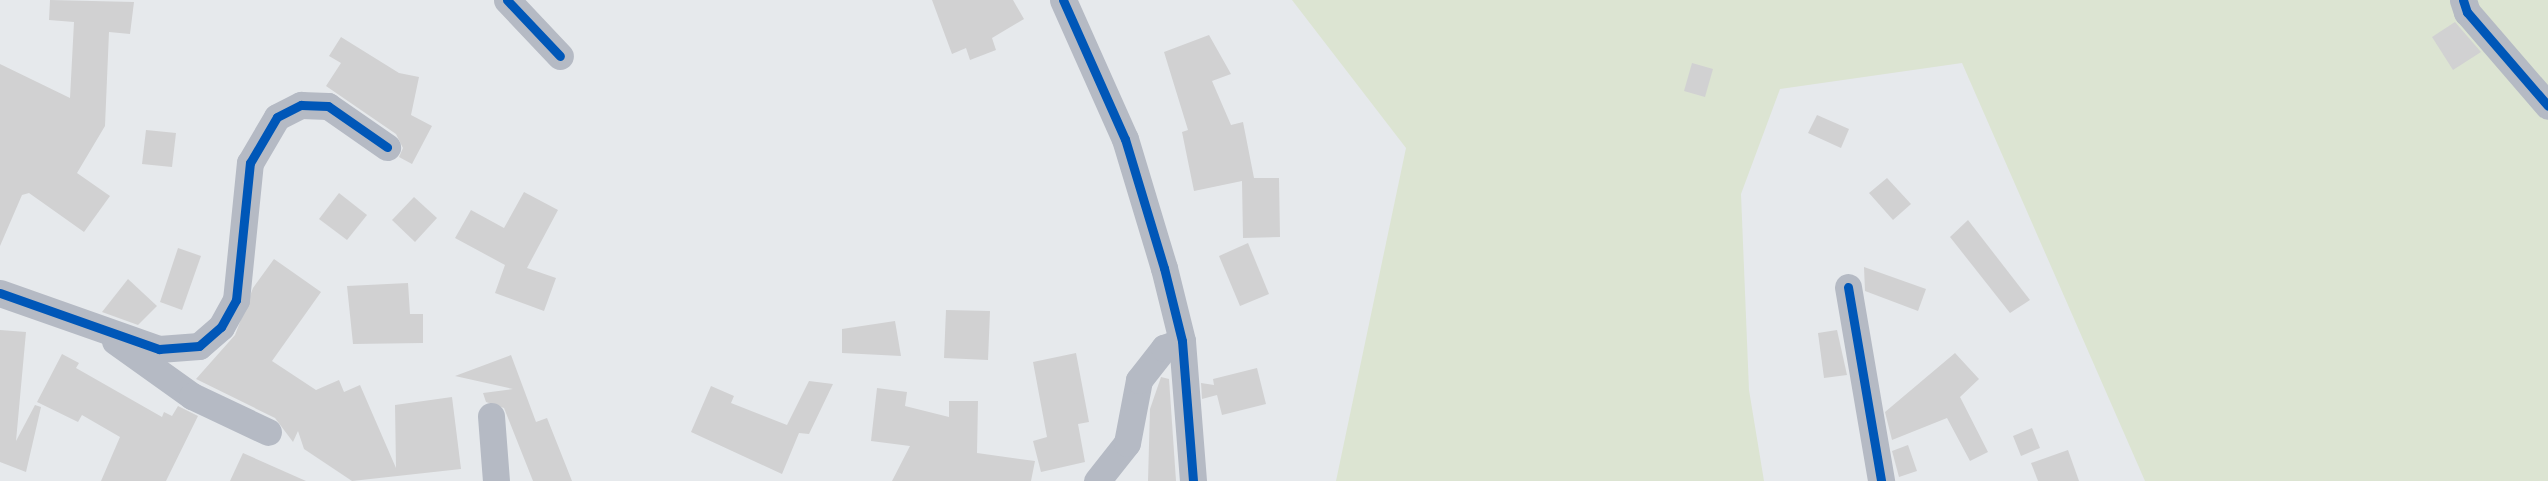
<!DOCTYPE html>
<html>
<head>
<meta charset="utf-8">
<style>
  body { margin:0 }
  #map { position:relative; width:2548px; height:481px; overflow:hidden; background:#e6e9ec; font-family:"Source Serif 4",serif }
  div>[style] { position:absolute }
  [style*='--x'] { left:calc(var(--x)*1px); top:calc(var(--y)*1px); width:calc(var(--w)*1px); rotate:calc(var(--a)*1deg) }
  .green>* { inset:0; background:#dce4d2 }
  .building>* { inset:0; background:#d1d1d2 }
  .minor>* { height:27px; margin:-13.5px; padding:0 13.5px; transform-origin:13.5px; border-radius:13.5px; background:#b5bac4 }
  .cycleway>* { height:9px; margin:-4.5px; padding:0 4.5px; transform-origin:4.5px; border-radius:4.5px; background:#0057b8 }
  span { translate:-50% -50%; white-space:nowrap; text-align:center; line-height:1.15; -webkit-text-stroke:4.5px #fff; paint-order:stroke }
</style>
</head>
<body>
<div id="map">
  <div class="green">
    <i style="clip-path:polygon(1292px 0,2548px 0,2548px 481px,2145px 481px,1962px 63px,1780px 89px,1741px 194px,1749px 390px,1764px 481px,1336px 481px,1406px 148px)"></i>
  </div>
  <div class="building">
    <i style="clip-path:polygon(50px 0,134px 2px,130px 34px,109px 32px,105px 126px,77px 173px,110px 196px,84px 232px,29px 193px,22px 195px,0 246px,0 64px,70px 98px,74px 22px,49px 20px)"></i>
    <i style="clip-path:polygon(932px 0,1013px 0,1024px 19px,992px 38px,996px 50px,970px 60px,966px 48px,952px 54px)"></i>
    <i style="clip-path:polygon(2455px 22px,2481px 52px,2453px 70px,2432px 37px)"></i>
    <i style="clip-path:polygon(1209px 35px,1231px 74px,1212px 81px,1231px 125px,1243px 122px,1254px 178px,1279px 178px,1280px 237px,1243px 238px,1242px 181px,1194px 191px,1182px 132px,1188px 130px,1164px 52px)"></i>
    <i style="clip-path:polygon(341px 37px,399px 73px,419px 77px,411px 115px,432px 126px,412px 164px,399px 157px,403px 148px,396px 134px,326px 86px,341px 63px,329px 56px)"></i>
    <i style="clip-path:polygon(1692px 63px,1713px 69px,1705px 97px,1684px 91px)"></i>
    <i style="clip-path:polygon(1817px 115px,1849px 129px,1841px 148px,1808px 133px)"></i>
    <i style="clip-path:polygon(146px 130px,176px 133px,172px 167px,142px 164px)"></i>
    <i style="clip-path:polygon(1887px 178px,1911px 204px,1893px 220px,1869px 193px)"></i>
    <i style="clip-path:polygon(524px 192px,558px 210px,527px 268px,556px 278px,544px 311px,495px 293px,505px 265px,455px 238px,471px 210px,504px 228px)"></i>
    <i style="clip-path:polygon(339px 193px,367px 215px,347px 240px,319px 219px)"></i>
    <i style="clip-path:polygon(414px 197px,437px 218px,415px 242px,392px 220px)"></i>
    <i style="clip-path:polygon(1968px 220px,2030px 300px,2010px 313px,1950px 237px)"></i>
    <i style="clip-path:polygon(1248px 243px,1269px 294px,1240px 306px,1219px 256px)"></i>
    <i style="clip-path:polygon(178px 248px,201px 256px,182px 310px,160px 302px)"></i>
    <i style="clip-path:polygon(274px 259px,321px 292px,272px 361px,316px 390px,339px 380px,344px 392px,360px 385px,396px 468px,395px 405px,452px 397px,461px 469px,352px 481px,304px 449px,298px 431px,293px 442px,275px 418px,196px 379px,235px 335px,253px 288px)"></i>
    <i style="clip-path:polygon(1864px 267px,1926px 289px,1918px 311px,1865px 291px)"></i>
    <i style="clip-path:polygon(128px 279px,157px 306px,138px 325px,102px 312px)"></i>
    <i style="clip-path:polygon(408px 283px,410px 314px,423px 314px,423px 343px,353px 344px,347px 286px)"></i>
    <i style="clip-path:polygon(946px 310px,990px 311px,988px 360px,944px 358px)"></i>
    <i style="clip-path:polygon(895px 321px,901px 356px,842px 353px,842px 329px)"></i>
    <i style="clip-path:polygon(0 330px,26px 332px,16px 441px,35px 405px,41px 407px,26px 472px,0 462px)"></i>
    <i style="clip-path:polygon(1837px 330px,1847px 375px,1824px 378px,1818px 333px)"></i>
    <i style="clip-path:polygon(1076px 353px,1089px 422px,1078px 424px,1085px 462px,1041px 472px,1033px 441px,1047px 437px,1033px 362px)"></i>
    <i style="clip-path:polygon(1955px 353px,1979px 379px,1960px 397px,1988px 452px,1970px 461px,1947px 418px,1892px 440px,1885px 412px)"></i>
    <i style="clip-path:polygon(62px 354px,79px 363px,76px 368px,162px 417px,164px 412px,172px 416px,178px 406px,198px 416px,166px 481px,101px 481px,120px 437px,82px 415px,78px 422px,37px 402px)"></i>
    <i style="clip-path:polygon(511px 355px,536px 422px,547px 418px,572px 481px,533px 481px,504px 408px,486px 402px,483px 393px,513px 389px,455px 376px)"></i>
    <i style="clip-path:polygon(1257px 368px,1266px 404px,1222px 415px,1217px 395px,1202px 399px,1201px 383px,1214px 385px,1213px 379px)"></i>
    <i style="clip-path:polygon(1161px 377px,1169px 379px,1176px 481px,1148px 481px,1150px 409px)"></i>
    <i style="clip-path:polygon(809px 381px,833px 384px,809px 434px,799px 433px,782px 474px,691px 432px,711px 386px,734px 396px,731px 403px,787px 425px)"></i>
    <i style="clip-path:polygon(877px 388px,907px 392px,905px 406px,949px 417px,949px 401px,978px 401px,977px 453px,1035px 461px,1031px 481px,892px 481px,910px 446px,871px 441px)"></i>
    <i style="clip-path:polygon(2032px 428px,2040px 448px,2021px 456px,2013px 436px)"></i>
    <i style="clip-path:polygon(1908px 445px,1917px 471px,1899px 477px,1892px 451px)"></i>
    <i style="clip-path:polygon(2068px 450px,2079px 481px,2038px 481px,2031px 463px)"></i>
    <i style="clip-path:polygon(243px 453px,306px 481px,230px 481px)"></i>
  </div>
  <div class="minor">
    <i style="--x:507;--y:0;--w:77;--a:46.6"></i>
    <i style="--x:1063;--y:0;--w:152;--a:66"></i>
    <i style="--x:1125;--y:139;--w:135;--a:73.2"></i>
    <i style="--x:1164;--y:268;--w:75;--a:76.1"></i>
    <i style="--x:1182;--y:341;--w:140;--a:85.5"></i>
    <i style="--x:2463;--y:0;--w:13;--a:72"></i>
    <i style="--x:2467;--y:12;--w:124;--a:49.2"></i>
    <i style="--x:1848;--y:287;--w:197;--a:80.3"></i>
    <i style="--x:0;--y:293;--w:169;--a:19.4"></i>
    <i style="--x:159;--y:349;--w:40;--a:-4.3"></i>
    <i style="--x:199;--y:346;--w:29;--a:-41"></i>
    <i style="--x:221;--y:327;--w:31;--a:-61"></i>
    <i style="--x:236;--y:300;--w:138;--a:-84.2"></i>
    <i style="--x:250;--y:163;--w:53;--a:-59.6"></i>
    <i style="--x:277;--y:117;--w:27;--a:-27"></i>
    <i style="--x:301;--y:105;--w:27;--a:2"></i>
    <i style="--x:328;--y:106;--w:72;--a:34.8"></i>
    <i style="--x:115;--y:341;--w:95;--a:35.5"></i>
    <i style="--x:192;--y:396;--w:84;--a:25.3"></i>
    <i style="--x:491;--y:416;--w:65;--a:85.6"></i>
    <i style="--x:1097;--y:481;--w:48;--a:-51.7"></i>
    <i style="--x:1127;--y:443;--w:64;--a:-79.2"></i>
    <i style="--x:1139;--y:380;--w:41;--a:-52"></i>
    <i style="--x:1164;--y:348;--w:19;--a:-21"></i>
  </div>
  <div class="cycleway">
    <i style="--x:507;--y:0;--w:77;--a:46.6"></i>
    <i style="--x:1063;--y:0;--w:152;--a:66"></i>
    <i style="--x:1125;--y:139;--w:135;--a:73.2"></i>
    <i style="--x:1164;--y:268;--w:75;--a:76.1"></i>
    <i style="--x:1182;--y:341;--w:140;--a:85.5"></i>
    <i style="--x:2463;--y:0;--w:13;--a:72"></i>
    <i style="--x:2467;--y:12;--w:124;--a:49.2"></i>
    <i style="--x:1848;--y:287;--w:197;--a:80.3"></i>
    <i style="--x:0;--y:293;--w:169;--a:19.4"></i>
    <i style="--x:159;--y:349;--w:40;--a:-4.3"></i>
    <i style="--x:199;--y:346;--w:29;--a:-41"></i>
    <i style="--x:221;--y:327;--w:31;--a:-61"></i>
    <i style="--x:236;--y:300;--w:138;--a:-84.2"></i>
    <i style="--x:250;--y:163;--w:53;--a:-59.6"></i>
    <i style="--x:277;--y:117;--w:27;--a:-27"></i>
    <i style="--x:301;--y:105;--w:27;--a:2"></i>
    <i style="--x:328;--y:106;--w:72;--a:34.8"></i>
  </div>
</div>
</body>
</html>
